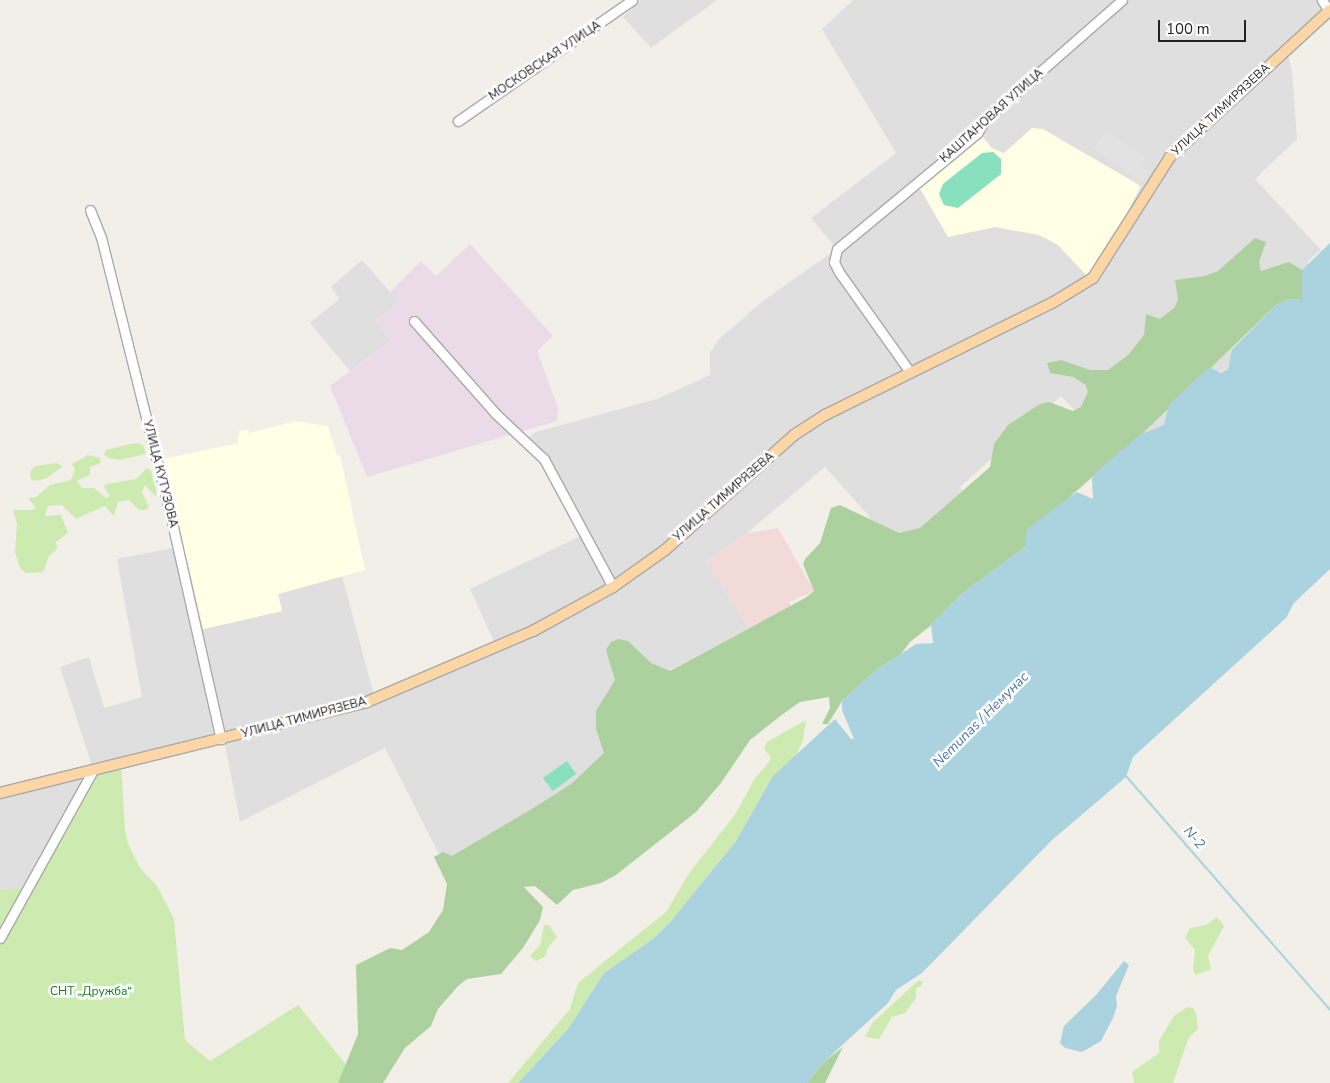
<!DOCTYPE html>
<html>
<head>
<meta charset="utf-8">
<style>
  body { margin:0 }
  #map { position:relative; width:1330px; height:1083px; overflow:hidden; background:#f2efe9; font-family:"Nunito Sans",sans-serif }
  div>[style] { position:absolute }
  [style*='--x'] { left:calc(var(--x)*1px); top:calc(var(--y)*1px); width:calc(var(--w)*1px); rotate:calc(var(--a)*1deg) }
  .residential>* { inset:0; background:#e0dfdf }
  .commercial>* { inset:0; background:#f2dad9 }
  .industrial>* { inset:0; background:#ebdbe8 }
  .education>* { inset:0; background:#ffffe5 }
  .grass>* { inset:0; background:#cdebb0 }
  .forest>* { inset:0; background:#add19e }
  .pitch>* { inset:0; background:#88e0be }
  .parking>* { inset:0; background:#e2e2e2 }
  .water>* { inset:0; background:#aad3df }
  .stream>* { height:2px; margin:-1px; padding:0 1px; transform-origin:1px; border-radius:1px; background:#aad3df }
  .roads { filter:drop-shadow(1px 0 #a9a9a9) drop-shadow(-1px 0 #a9a9a9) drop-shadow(0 1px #a9a9a9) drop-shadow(0 -1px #a9a9a9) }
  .minor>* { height:9px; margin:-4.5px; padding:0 4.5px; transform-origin:4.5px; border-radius:4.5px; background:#fff }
  .major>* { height:10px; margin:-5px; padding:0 5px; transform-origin:5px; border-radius:5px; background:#fcd6a4 }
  span { translate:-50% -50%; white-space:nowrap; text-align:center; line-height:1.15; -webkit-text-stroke:5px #fff; paint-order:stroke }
  .street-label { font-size:12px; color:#222 }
  .park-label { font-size:12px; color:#0c8416 }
  .water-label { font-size:14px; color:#4a7aab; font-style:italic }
  .scale { position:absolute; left:1158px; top:20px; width:88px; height:22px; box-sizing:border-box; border:2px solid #222; border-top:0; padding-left:6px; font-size:15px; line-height:18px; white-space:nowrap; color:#222; -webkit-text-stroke:4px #fff; paint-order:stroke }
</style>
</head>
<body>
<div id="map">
  <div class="residential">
    <i style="clip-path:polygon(641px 0,717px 0,651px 48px,623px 17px)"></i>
    <i style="clip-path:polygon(853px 0,1330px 0,1330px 10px,1286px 49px,1292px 71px,1297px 139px,1255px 179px,1321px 250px,1308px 261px,1303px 294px,1230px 362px,1228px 369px,1218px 372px,1165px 425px,1141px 434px,1116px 454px,1061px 396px,960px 487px,972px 503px,895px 559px,868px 515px,825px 467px,747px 533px,706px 561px,749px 628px,596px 710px,627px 769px,444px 864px,385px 748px,240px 822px,224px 739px,93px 769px,60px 667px,89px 657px,104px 708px,142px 697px,117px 559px,178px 547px,198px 630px,282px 611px,278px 594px,342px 576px,375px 699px,497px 648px,470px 589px,585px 534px,561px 485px,525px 440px,536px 432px,657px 399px,710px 375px,710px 353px,718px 340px,764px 300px,837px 249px,811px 218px,896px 153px,822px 29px)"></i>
    <i style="clip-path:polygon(362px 260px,399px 302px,376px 321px,391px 341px,350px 371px,310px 323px,339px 299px,331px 287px)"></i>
    <i style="clip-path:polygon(93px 770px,30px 887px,0 890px,0 782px,1px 793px)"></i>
  </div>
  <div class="commercial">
    <i style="clip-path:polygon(778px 528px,814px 591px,789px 602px,791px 606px,749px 628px,706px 561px,747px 533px)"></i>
  </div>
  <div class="industrial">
    <i style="clip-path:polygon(470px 244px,553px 336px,537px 351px,558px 408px,557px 421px,367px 477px,330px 386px,391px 341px,376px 321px,399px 302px,390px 292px,421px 261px,436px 276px)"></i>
  </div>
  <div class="education">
    <i style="clip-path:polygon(1032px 128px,1043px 129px,1141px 186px,1103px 259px,1086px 275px,1058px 245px,1039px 235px,995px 227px,948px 237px,919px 187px,982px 136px,992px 148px,1004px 153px)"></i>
    <i style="clip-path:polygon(296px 421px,328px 426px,337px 456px,340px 455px,365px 570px,278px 594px,282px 611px,204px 629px,163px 459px,238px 443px,239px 431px,248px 430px,249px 433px)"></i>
  </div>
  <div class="grass">
    <i style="clip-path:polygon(135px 443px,143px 445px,146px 454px,120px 460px,108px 458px,104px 454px,106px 450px)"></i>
    <i style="clip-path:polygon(88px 455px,100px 458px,101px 463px,90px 467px,90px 475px,77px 481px,82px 488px,94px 488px,106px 498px,110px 496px,104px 487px,107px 484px,136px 479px,147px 468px,151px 471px,157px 494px,155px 496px,145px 485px,142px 492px,149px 507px,145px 510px,139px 510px,129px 500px,118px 502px,114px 516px,105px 506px,76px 519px,62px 505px,48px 506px,45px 516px,61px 515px,68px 533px,56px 542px,57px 549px,49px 556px,43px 572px,26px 573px,20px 568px,15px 552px,17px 524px,13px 510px,33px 510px,36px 508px,28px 498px,36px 497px,50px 485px,71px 480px,75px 469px,72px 464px)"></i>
    <i style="clip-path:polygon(56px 463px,63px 466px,47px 478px,36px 481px,31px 479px,30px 472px,35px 466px)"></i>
    <i style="clip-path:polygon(806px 720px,803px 740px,797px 754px,769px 783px,736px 841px,672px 920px,653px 939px,604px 973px,568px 1029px,518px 1083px,508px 1083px,570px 1009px,578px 983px,666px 912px,688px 875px,736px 813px,755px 778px,769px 762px,771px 757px,764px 749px,767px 742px)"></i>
    <i style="clip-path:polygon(121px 763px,125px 831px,128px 844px,140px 868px,157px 886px,174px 919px,185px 1040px,210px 1061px,298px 1005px,347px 1066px,338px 1083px,0 1083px,0 890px,30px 887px,93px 770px)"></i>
    <i style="clip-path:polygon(1217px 917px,1224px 926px,1208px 956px,1211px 969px,1196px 975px,1193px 970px,1195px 950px,1185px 938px,1190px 928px,1206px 925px)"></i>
    <i style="clip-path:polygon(544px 925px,549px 925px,557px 937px,547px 949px,546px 956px,536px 961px,530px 956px,540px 945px)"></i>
    <i style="clip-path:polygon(919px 980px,923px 982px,922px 985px,916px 989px,916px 998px,905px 1013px,892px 1017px,879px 1039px,865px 1037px,873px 1022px)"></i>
    <i style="clip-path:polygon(1187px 1007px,1193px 1008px,1196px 1013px,1198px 1029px,1189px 1037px,1173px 1083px,1134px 1083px,1132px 1072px,1159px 1053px,1159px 1041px,1174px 1016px)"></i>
  </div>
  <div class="forest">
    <i style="clip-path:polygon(1255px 238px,1266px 242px,1259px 262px,1261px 271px,1289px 262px,1302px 270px,1302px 300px,1289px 299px,1276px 305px,1142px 434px,1073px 494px,1025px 547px,963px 593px,930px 626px,910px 642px,901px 654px,875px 671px,842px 701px,828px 724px,822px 724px,830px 708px,829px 697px,800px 702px,783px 714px,750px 740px,721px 783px,696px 812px,616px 875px,601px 883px,573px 890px,557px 905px,535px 886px,524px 887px,543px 907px,540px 920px,523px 948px,501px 974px,467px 979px,458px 986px,438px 1009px,431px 1026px,405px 1048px,383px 1083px,338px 1083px,358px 1034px,356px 965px,390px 948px,402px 950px,429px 932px,443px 910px,447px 884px,434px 857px,443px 852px,452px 856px,535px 807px,571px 784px,604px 753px,596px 729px,596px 711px,615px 680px,606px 650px,611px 642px,618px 639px,628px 641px,651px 663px,670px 671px,805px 598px,814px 591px,803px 564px,805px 559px,820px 543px,831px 508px,840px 505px,899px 533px,920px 528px,990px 467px,994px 444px,1008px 425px,1040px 404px,1049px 402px,1073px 411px,1081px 407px,1088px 392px,1086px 385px,1073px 377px,1050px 373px,1047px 363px,1061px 360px,1090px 370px,1108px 370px,1128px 355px,1144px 335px,1146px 314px,1160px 319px,1174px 308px,1178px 300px,1175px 280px,1205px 276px,1218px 271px)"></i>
    <i style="clip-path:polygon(843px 1047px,825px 1083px,807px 1083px,825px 1061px)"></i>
  </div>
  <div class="pitch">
    <i style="clip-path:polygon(993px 152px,1001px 159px,1001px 174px,958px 208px,944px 205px,939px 194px,943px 184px,982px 153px)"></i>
    <i style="clip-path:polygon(567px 761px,576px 774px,553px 791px,543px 778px)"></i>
  </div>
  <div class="parking">
    <i style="clip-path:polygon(1106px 130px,1146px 158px,1141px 166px,1150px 173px,1144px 183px,1093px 149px)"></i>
  </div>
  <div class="water">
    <i style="clip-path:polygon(1330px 243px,1330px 569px,1294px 603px,1286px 618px,1133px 757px,1126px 777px,1051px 841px,922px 973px,896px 990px,888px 1003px,825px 1061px,807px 1083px,518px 1083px,568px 1029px,604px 973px,653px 939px,672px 920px,736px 841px,773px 776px,835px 719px,851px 739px,854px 739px,842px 710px,842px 701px,875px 671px,916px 644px,933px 643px,931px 624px,963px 593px,1025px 547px,1027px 529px,1077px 492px,1093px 499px,1092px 479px,1095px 473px,1141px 434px,1164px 425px,1169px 405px,1207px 369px,1211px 368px,1221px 373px,1228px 369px,1232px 350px,1276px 305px,1289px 299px,1302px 300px,1302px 270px)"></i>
    <i style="clip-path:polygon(1124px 961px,1129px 965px,1116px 996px,1117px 1006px,1113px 1018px,1101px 1041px,1082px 1052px,1065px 1048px,1060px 1043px,1064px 1026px,1096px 995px)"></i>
  </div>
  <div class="stream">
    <i style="--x:1126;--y:776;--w:310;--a:48.9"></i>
  </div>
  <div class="roads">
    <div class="minor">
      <i style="--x:1322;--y:0;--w:13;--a:58"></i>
      <i style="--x:458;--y:121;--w:212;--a:-34.8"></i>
      <i style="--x:90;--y:210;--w:29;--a:68"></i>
      <i style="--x:101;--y:237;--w:280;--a:76"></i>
      <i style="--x:169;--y:509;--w:236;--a:77.3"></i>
      <i style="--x:414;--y:321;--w:124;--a:48.6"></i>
      <i style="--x:496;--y:414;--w:66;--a:43.2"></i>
      <i style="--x:544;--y:459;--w:145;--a:61.7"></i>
      <i style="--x:910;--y:372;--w:123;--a:-125.4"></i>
      <i style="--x:839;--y:272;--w:11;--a:-117"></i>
      <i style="--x:834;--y:262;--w:13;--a:-77"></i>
      <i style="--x:837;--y:249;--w:182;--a:-39.6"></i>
      <i style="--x:977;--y:133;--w:15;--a:-58"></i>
      <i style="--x:985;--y:120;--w:182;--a:-41.2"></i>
      <i style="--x:0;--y:938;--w:192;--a:-61"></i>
    </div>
    <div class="major">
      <i style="--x:0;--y:793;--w:378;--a:-13.9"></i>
      <i style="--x:367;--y:702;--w:181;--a:-23.2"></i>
      <i style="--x:533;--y:631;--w:91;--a:-28.8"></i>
      <i style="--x:613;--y:587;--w:64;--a:-35.4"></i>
      <i style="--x:665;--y:550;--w:173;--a:-41.7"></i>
      <i style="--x:794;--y:435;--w:37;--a:-33"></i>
      <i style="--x:825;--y:415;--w:253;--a:-26.3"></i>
      <i style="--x:1052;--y:303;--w:48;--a:-31.4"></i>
      <i style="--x:1093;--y:278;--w:143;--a:-57.5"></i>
      <i style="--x:1170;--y:157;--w:217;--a:-42.6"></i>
    </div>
  </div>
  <div class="street-label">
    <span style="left:545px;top:61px;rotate:-34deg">МОСКОВСКАЯ УЛИЦА</span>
    <span style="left:1221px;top:110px;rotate:-43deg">УЛИЦА ТИМИРЯЗЕВА</span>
    <span style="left:992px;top:116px;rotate:-42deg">КАШТАНОВАЯ УЛИЦА</span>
    <span style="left:160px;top:474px;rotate:76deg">УЛИЦА КУТУЗОВА</span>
    <span style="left:724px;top:497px;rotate:-41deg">УЛИЦА ТИМИРЯЗЕВА</span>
    <span style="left:304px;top:718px;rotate:-15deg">УЛИЦА ТИМИРЯЗЕВА</span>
  </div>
  <div class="park-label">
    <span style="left:91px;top:992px">СНТ „Дружба“</span>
  </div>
  <div class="water-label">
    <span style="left:981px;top:720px;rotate:-45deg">Nemunas / Немунас</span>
    <span style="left:1194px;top:838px;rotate:49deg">N-2</span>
  </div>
  <div class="scale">100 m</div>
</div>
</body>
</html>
